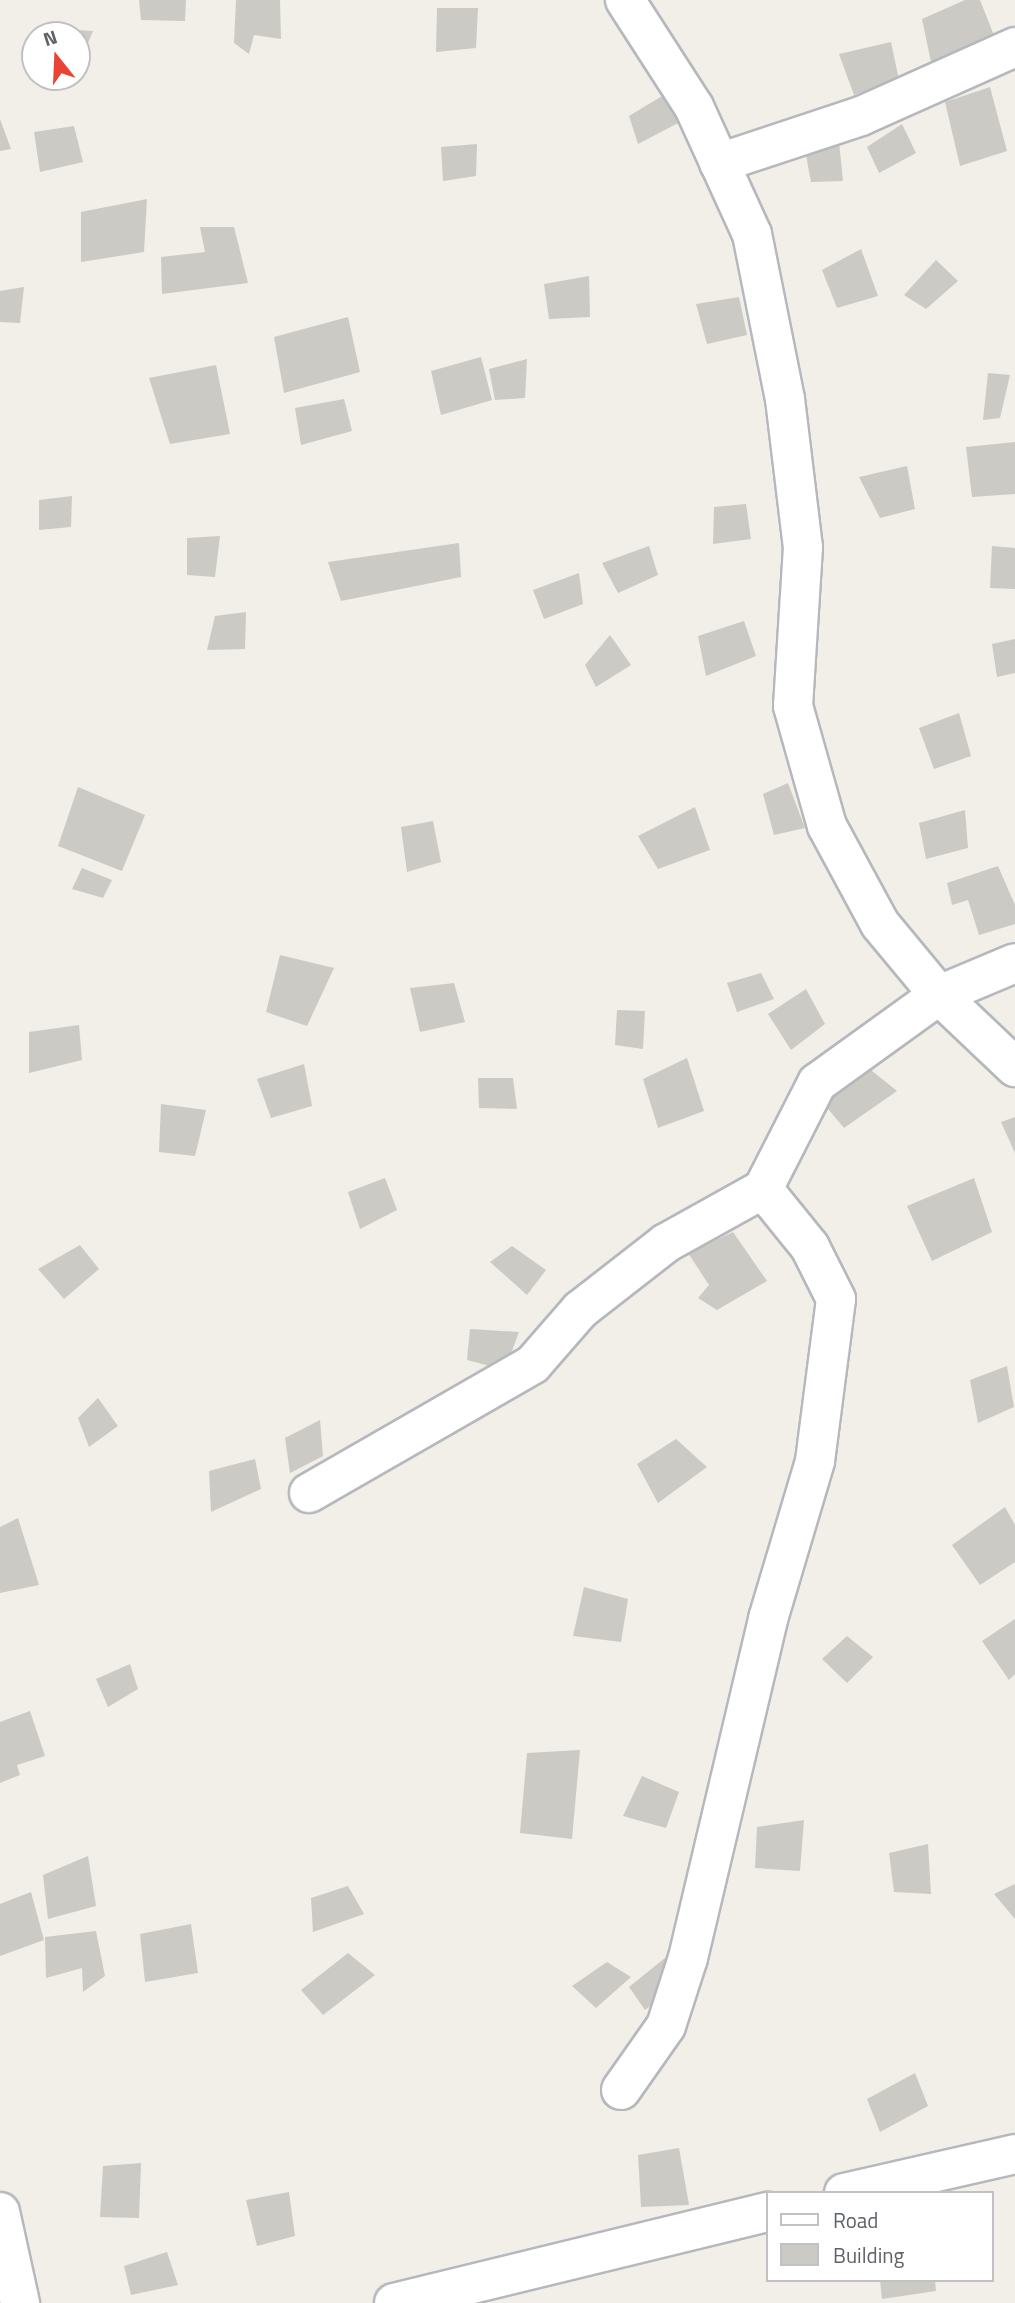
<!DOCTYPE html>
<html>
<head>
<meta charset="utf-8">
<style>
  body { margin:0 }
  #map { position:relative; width:1015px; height:2303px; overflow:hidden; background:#f1efe8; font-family:"Titillium Web",sans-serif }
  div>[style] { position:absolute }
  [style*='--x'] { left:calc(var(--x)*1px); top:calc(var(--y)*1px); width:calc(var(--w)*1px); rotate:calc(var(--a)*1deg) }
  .building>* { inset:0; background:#cccac5 }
  .roads { filter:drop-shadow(2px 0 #b5b8bc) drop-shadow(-2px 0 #b5b8bc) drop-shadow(0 2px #b5b8bc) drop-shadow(0 -2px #b5b8bc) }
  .minor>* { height:38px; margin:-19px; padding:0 19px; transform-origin:19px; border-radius:19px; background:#fff }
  span { translate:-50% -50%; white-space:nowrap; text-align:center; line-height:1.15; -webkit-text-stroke:5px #fff; paint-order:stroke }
  .legend { position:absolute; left:766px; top:2191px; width:228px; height:91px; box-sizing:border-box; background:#fff; border:2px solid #bfc1c3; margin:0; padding:9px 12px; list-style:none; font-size:21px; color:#5f6368 }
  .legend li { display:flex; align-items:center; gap:14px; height:35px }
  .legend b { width:35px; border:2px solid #bfc1c3 }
  .north { position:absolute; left:21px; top:21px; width:70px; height:70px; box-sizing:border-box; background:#fff; border:2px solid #bfc1c3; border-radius:50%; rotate:342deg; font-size:19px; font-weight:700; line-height:28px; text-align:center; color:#5f6368 }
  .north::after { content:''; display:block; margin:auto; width:24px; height:32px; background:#ea4335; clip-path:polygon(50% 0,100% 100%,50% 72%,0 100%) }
</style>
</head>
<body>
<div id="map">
  <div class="building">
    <i style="clip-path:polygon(139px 0,186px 0,185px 21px,141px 20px)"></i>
    <i style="clip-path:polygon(236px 0,280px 0,281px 39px,254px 35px,249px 54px,234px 43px)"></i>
    <i style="clip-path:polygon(965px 0,980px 0,999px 48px,932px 67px,922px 19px)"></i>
    <i style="clip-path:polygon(437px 8px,478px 8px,476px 48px,436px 52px)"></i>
    <i style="clip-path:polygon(50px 28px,93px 31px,77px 69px,77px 35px,48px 35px)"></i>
    <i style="clip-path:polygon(891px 42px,899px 80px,854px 95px,839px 54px)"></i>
    <i style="clip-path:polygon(990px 87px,1007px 151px,960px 166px,945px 102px)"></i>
    <i style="clip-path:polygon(667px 93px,682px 121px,638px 144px,629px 116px)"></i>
    <i style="clip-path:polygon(0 119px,11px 149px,0 151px)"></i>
    <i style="clip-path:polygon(902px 124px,916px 153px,879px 173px,867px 147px)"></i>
    <i style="clip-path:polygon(74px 126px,83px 162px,40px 172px,34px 132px)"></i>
    <i style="clip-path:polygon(838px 132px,843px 181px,811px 182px,803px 139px)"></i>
    <i style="clip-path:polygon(477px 144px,476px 176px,443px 181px,441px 147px)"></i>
    <i style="clip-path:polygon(147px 199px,144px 252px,81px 262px,81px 212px)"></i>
    <i style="clip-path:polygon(200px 227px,234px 227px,248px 283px,162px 294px,161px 257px,205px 252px)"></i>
    <i style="clip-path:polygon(861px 249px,878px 296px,837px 308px,822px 270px)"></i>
    <i style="clip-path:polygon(936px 260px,958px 281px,926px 309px,904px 295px)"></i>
    <i style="clip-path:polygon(589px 276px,590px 317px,549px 319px,544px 284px)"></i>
    <i style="clip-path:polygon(24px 287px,20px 323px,0 322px,0 291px)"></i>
    <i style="clip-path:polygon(739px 297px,747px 335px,707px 344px,696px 304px)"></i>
    <i style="clip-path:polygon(348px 317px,360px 372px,284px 393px,274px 337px)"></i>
    <i style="clip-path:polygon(481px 357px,492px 400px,441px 415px,431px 371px)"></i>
    <i style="clip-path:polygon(527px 359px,525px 398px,495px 400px,489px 369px)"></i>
    <i style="clip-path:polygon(216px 365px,230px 434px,170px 444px,149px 378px)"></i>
    <i style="clip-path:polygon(988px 373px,1010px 375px,1000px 418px,983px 420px)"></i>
    <i style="clip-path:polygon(344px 399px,352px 431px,301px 445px,295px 408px)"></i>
    <i style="clip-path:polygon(1015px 442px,1015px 494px,972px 497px,966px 447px)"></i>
    <i style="clip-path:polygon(907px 466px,915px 509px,880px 518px,859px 477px)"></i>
    <i style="clip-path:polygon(72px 496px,71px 527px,39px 530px,39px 500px)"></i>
    <i style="clip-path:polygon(746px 504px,751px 539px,713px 544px,714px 507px)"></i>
    <i style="clip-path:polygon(220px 536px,215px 577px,187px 575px,187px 538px)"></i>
    <i style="clip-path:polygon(459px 543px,461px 577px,341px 601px,328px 562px)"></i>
    <i style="clip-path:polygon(649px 546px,658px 575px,618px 593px,602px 563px)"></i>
    <i style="clip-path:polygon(992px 546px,1015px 548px,1015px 589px,990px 588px)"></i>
    <i style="clip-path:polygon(579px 573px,583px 604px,544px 619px,533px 590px)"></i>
    <i style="clip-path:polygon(246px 612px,245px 649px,207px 650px,215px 616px)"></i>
    <i style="clip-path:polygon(744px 621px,756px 656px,706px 676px,698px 636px)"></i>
    <i style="clip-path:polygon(610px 635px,631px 665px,596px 687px,585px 665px)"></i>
    <i style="clip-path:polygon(1015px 639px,1015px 673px,997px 677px,992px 644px)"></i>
    <i style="clip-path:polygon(959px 713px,971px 756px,934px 769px,919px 728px)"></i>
    <i style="clip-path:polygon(788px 783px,805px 828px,774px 835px,763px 794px)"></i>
    <i style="clip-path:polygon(78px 787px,145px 815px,122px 871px,58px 846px)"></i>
    <i style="clip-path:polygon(695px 807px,710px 850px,658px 869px,638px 836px)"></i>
    <i style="clip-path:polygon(965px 810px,968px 848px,926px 859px,919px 823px)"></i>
    <i style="clip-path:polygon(433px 821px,441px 862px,407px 872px,401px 827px)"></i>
    <i style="clip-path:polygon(998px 866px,1015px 905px,1015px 924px,979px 935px,968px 900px,952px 905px,947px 883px)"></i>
    <i style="clip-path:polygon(82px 868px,112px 880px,103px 898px,72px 889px)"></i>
    <i style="clip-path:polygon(280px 955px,334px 968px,307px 1026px,266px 1012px)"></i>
    <i style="clip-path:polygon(761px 973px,774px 999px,737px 1012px,727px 983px)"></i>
    <i style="clip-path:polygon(454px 983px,465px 1022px,420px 1032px,410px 988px)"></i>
    <i style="clip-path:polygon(806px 989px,825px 1024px,791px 1050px,768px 1014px)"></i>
    <i style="clip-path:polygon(617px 1010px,645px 1011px,643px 1049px,615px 1045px)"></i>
    <i style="clip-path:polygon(79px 1025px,82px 1060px,29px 1073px,29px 1032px)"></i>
    <i style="clip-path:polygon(687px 1058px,704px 1111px,658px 1128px,643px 1079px)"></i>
    <i style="clip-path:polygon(861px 1062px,897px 1091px,844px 1128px,817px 1096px)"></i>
    <i style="clip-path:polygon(304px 1064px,312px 1106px,271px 1118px,257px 1079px)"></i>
    <i style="clip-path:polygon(478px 1078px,513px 1078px,517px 1109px,479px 1108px)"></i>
    <i style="clip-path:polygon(161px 1104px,206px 1110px,195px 1156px,159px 1152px)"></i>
    <i style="clip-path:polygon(1015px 1117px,1015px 1153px,1001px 1122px)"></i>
    <i style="clip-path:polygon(385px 1178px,397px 1210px,360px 1229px,348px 1192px)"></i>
    <i style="clip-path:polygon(974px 1178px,992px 1232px,932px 1261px,907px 1206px)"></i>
    <i style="clip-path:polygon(733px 1232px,767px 1281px,717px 1310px,698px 1298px,709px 1285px,688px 1253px)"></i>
    <i style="clip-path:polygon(80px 1245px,99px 1269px,64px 1299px,38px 1269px)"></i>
    <i style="clip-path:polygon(512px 1246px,546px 1270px,527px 1295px,490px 1262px)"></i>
    <i style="clip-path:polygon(470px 1329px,519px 1332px,505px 1370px,467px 1360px)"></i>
    <i style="clip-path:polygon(1007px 1366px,1014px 1407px,978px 1423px,970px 1380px)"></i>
    <i style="clip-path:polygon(98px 1398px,118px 1426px,89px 1447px,78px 1418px)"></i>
    <i style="clip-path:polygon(320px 1420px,323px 1456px,290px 1473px,285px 1438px)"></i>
    <i style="clip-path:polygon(676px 1439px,707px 1467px,658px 1503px,637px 1464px)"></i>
    <i style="clip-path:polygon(255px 1459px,261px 1489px,211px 1512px,209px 1471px)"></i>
    <i style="clip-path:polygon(1005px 1507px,1015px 1525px,1015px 1562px,980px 1585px,952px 1545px)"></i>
    <i style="clip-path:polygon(18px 1518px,39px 1585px,0 1593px,0 1527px)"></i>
    <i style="clip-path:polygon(584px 1587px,628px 1599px,621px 1642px,573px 1636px)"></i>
    <i style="clip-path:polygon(1015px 1619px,1015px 1674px,1009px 1680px,982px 1641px)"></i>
    <i style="clip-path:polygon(847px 1636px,873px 1657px,847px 1683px,822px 1659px)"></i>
    <i style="clip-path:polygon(130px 1664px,138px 1689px,108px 1707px,96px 1679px)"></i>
    <i style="clip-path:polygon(30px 1711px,45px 1756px,17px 1765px,20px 1775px,0 1783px,0 1722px)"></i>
    <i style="clip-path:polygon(580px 1750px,572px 1839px,520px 1833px,527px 1753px)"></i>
    <i style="clip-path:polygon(642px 1776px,679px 1792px,666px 1828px,623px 1816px)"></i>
    <i style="clip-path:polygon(804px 1820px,800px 1871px,755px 1868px,757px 1827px)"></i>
    <i style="clip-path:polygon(928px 1844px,931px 1894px,894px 1892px,889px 1853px)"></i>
    <i style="clip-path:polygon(88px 1856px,96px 1906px,48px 1919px,43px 1875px)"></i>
    <i style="clip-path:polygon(1015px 1884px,1015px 1919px,994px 1894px)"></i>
    <i style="clip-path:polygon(348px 1886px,364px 1914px,313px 1932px,311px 1898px)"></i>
    <i style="clip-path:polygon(31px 1892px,44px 1940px,0 1956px,0 1904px)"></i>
    <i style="clip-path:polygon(191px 1924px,198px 1973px,145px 1982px,140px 1934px)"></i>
    <i style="clip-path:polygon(96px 1931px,105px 1976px,83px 1992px,82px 1968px,46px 1978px,45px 1937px)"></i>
    <i style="clip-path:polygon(348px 1953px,375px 1975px,323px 2015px,301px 1990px)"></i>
    <i style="clip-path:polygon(665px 1958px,676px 1985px,645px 2010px,629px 1987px)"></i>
    <i style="clip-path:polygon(607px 1962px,631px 1977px,596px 2008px,572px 1986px)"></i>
    <i style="clip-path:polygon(915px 2073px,928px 2106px,880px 2132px,867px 2099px)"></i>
    <i style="clip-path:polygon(679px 2148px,689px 2205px,641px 2207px,638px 2155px)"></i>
    <i style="clip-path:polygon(141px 2163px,139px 2218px,100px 2217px,103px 2166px)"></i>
    <i style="clip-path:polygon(289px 2192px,295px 2236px,257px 2246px,246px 2200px)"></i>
    <i style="clip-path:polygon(167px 2252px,178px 2285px,131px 2295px,124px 2266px)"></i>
    <i style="clip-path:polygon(880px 2280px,935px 2280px,936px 2291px,882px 2299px)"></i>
  </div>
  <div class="roads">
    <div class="minor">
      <i style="--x:625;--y:0;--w:127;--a:57.2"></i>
      <i style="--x:694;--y:107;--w:140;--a:65.5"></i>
      <i style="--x:752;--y:234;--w:168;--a:78.7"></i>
      <i style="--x:785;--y:399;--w:149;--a:83.1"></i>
      <i style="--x:803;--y:547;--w:159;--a:93.6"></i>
      <i style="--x:793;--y:706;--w:125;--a:74.2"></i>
      <i style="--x:827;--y:826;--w:111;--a:61.6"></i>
      <i style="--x:880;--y:924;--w:92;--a:50.3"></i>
      <i style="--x:939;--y:995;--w:105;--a:43.5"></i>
      <i style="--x:719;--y:163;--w:150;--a:-18.3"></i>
      <i style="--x:861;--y:116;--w:169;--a:-24.1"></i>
      <i style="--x:309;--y:1493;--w:258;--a:-29.9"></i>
      <i style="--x:533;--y:1364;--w:72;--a:-49"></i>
      <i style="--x:580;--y:1310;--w:109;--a:-37.9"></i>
      <i style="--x:666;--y:1243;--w:111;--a:-29.1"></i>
      <i style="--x:763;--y:1189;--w:119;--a:-63"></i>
      <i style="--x:817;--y:1083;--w:150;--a:-35.8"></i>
      <i style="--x:939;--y:995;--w:82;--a:-22.8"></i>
      <i style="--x:621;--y:2090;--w:78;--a:-54.9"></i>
      <i style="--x:666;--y:2026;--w:71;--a:-72.1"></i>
      <i style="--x:688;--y:1958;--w:348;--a:-76.7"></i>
      <i style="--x:768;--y:1619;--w:165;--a:-73.4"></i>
      <i style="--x:815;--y:1461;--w:163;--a:-82.6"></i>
      <i style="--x:836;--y:1299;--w:58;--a:-116.6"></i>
      <i style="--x:810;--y:1247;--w:75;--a:-129"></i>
      <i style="--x:844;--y:2193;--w:175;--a:-12.8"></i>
      <i style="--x:0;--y:2212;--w:93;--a:77.6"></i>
      <i style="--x:394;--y:2303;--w:385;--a:-13.7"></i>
    </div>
  </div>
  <ul class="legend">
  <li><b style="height:9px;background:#fff"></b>Road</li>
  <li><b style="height:19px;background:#cccac5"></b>Building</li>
  </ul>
  <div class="north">N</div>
</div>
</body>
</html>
